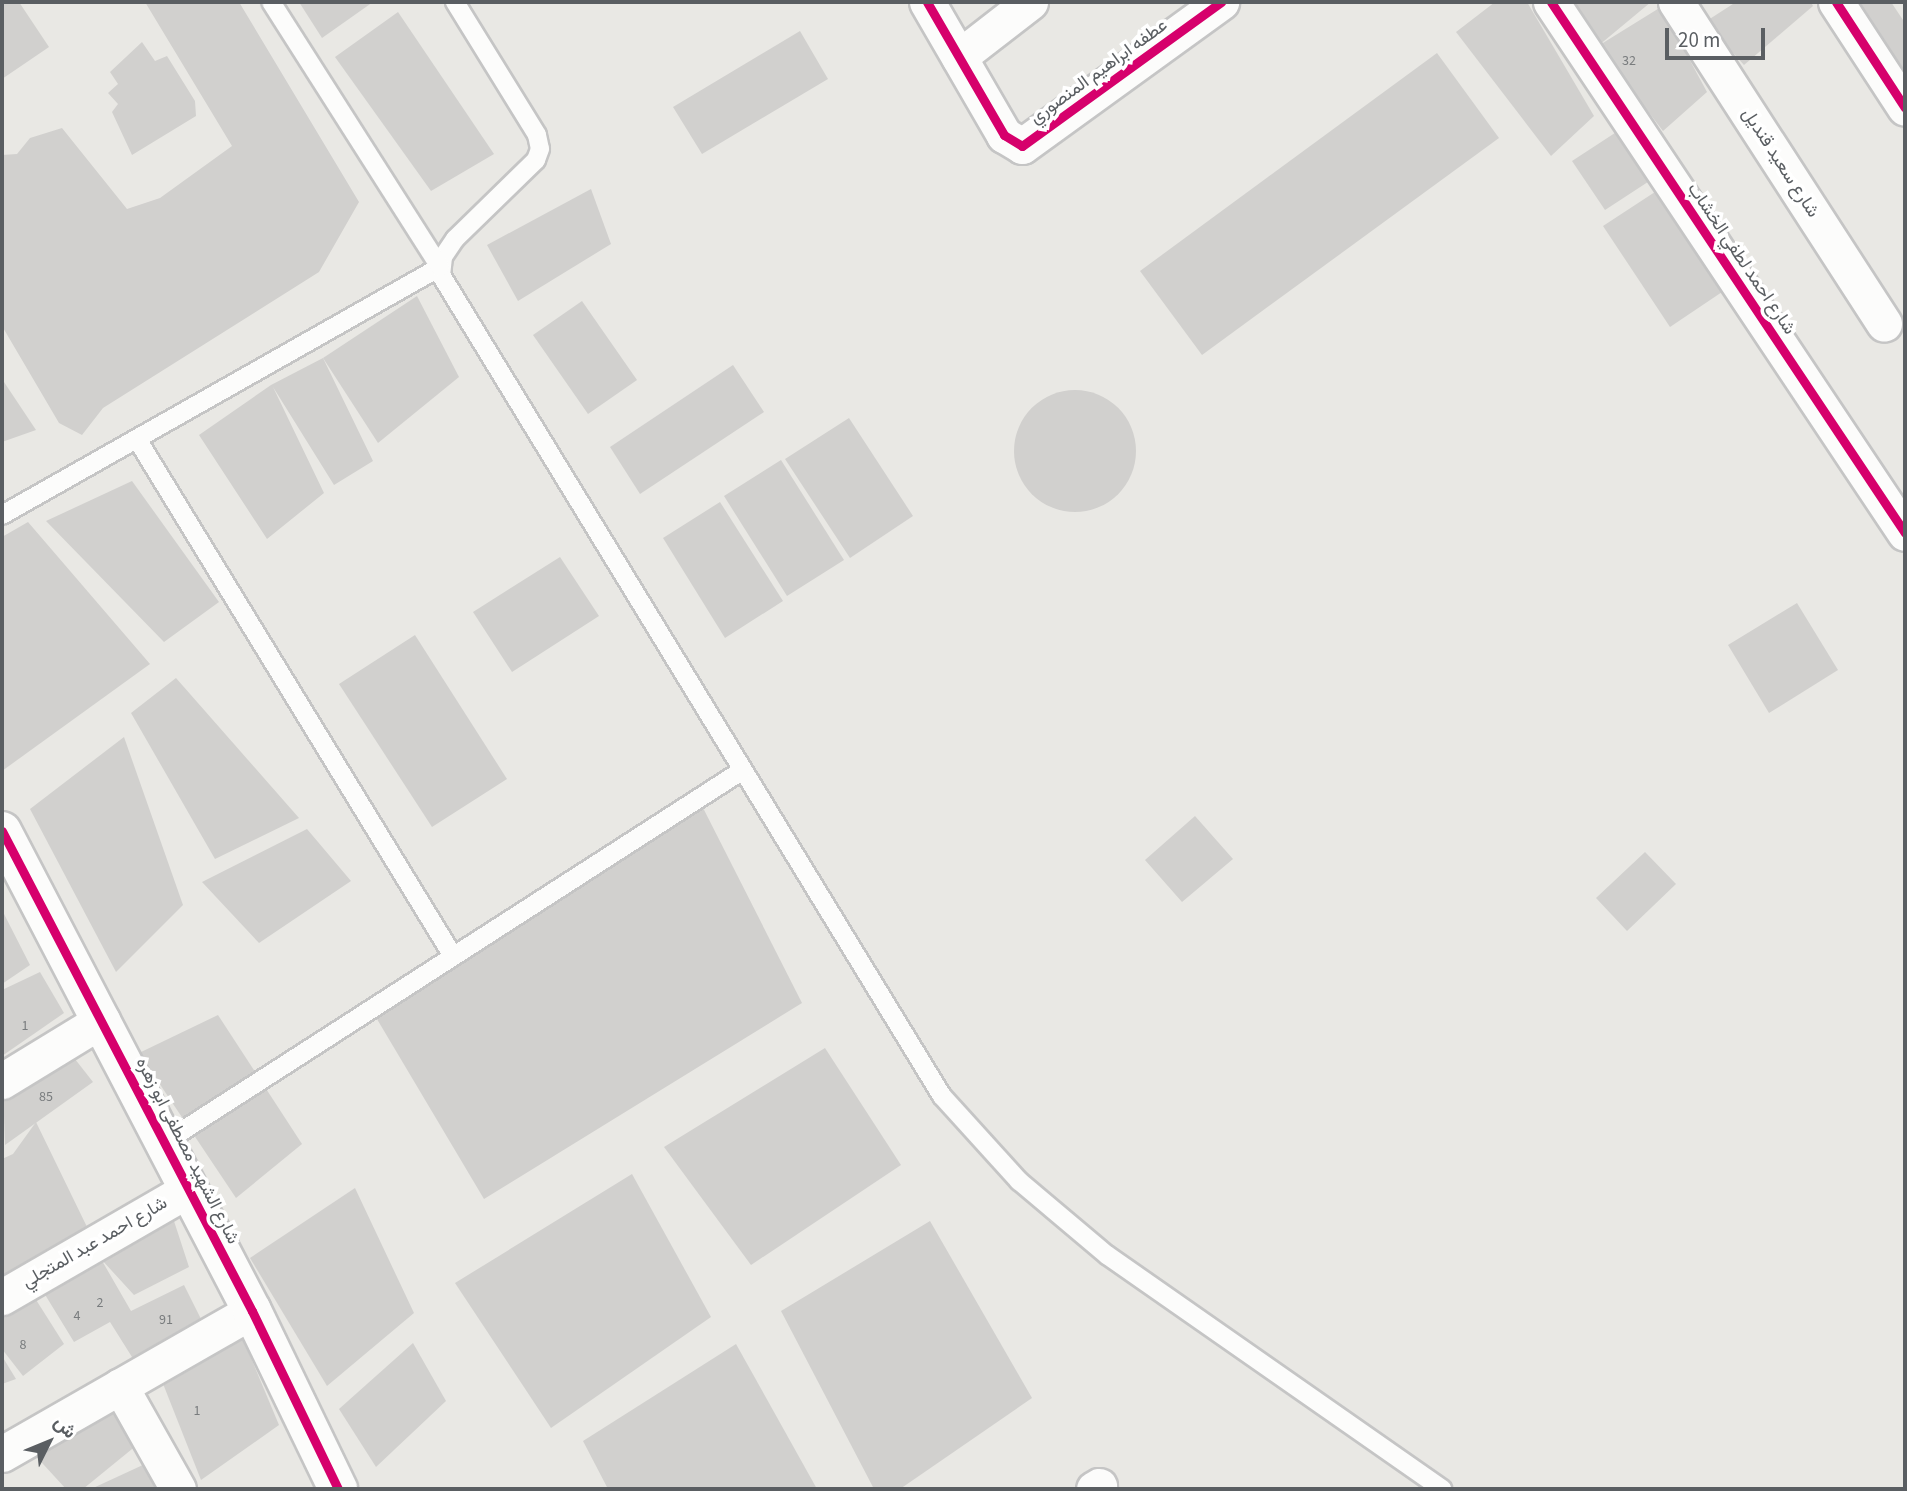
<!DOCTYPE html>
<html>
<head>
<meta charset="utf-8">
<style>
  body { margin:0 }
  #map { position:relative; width:1907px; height:1491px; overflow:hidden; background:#e9e8e4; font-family:"Source Sans 3",Vazirmatn,sans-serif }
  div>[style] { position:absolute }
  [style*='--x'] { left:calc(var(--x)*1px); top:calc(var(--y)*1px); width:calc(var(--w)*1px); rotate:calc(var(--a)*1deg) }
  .building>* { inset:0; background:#d1d0ce }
  .round { border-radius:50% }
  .roads { filter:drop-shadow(2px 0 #c5c5c5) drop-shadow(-2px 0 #c5c5c5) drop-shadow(0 2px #c5c5c5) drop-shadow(0 -2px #c5c5c5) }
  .lane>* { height:18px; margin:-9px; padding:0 9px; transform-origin:9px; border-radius:9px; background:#fcfcfb }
  .street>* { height:35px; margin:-17.5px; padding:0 17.5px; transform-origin:17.5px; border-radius:17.5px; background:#fcfcfb }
  .secondary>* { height:38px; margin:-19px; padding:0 19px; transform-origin:19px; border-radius:19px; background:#fcfcfb }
  .cycleway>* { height:9px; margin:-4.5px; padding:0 4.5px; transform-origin:4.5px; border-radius:4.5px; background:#d6006c }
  span { translate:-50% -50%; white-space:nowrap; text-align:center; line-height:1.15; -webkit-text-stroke:7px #fff; paint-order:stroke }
  .number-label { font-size:14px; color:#797c7e }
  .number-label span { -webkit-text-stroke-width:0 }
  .street-label { font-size:18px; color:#5a5e62 }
  .frame { position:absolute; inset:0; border:4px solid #5a5e62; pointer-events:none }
  .north { position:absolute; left:14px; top:1407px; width:70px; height:70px; -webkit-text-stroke:5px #fff; paint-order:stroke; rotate:47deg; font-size:19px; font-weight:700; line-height:28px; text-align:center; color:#5a5e62 }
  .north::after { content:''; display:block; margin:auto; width:24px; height:32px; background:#5a5e62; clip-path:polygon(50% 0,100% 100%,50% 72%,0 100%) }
  .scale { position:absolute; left:1665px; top:28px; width:100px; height:32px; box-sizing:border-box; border:4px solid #5a5e62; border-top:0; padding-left:9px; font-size:21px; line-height:24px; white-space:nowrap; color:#5a5e62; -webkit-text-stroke:5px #fff; paint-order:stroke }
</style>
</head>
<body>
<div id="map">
  <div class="building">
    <i style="clip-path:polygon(2px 2px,19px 2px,49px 47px,2px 79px)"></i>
    <i style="clip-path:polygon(145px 2px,239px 2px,359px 202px,319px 272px,103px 408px,82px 435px,59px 423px,2px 326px,2px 155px,17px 154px,30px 138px,62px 128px,127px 209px,160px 198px,232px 146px)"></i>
    <i style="clip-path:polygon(299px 2px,373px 2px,322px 38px)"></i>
    <i style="clip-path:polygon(1495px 2px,1527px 2px,1594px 116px,1551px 156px,1456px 32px)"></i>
    <i style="clip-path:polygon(1569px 2px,1651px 2px,1598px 46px,1661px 7px,1707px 92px,1663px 131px,1598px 46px)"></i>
    <i style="clip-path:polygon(1736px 2px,1811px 2px,1813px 6px,1744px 65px,1705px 22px)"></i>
    <i style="clip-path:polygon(1854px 2px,1891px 2px,1905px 23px,1905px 78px)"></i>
    <i style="clip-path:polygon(398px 12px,494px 154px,431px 191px,335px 57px)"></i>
    <i style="clip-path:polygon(800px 31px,828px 79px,702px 154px,673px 107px)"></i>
    <i style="clip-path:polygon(142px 42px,155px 61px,167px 56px,195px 101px,196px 116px,132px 155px,112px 112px,118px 104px,108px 93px,118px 84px,110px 72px)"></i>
    <i style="clip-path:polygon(1437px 53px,1499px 138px,1202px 355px,1140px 271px)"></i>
    <i style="clip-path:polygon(1621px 129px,1654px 178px,1605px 210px,1572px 161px)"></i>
    <i style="clip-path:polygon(591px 189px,611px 244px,518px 301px,487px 245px)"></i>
    <i style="clip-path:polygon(1658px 190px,1725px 290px,1670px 327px,1603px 226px)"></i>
    <i style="clip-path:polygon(417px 296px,459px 377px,378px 443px,323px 358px)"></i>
    <i style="clip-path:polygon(582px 301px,637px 380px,588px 414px,533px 335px)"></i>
    <i style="clip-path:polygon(323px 358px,373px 461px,334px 485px,273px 387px,324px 493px,267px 539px,199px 435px,271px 385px)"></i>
    <i style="clip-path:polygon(733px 365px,764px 412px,640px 494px,610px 447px)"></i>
    <i style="clip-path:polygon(2px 379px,36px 430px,2px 442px)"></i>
    <i class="round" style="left:1014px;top:390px;width:122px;height:122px"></i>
    <i style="clip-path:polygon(849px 418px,913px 516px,850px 558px,785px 459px)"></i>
    <i style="clip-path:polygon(781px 460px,844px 560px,787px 596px,724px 496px)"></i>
    <i style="clip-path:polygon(132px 481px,219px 602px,164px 642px,46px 521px)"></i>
    <i style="clip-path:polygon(720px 502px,783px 601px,725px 638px,663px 538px)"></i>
    <i style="clip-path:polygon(28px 522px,150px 664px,2px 771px,2px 537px)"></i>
    <i style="clip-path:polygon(560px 557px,599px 616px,512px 672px,473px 612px)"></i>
    <i style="clip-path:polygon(1797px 603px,1838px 670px,1769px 713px,1728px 645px)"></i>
    <i style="clip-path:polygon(415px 635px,507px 779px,432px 827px,339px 684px)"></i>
    <i style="clip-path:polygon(176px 678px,299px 818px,215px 859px,131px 713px)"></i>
    <i style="clip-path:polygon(124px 737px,183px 905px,116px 972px,30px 809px)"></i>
    <i style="clip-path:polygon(698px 798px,802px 1003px,484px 1199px,371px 1009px)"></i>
    <i style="clip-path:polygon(1195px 816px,1233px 859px,1182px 902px,1145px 860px)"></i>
    <i style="clip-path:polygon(307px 829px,351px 881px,259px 943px,202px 882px)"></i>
    <i style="clip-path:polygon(1645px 852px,1676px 884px,1627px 931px,1596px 898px)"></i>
    <i style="clip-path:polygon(2px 910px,30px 965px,2px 984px)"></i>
    <i style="clip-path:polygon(40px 972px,64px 1013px,2px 1056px,2px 990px)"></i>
    <i style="clip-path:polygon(218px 1015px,302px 1144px,236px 1198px,139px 1053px)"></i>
    <i style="clip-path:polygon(53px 1031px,93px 1082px,5px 1145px,2px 1061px)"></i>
    <i style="clip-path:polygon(825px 1048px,901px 1165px,751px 1265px,664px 1147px)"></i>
    <i style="clip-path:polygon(36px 1122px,88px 1229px,2px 1276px,2px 1159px,13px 1154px)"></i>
    <i style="clip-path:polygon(632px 1174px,711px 1317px,551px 1428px,455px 1283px)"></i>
    <i style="clip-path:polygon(355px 1188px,414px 1313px,327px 1386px,250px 1258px)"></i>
    <i style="clip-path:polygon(173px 1218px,189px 1267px,134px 1295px,101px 1259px,131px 1311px,184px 1285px,209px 1335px,137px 1365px,110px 1322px,74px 1342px,44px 1293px,101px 1259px)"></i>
    <i style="clip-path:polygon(930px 1221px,1032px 1398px,900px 1489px,874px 1489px,781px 1311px)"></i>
    <i style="clip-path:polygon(33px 1295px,64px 1344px,23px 1376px,2px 1349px,2px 1313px)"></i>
    <i style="clip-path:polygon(241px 1334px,279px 1425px,201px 1480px,156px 1366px)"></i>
    <i style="clip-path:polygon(413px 1343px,446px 1401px,376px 1467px,339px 1409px)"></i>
    <i style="clip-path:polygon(736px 1344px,817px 1489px,608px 1489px,583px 1441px)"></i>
    <i style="clip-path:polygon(2px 1356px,16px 1379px,2px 1384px)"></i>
    <i style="clip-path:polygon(97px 1380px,148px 1436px,83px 1489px,66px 1489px,10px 1428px)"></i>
    <i style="clip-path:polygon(145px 1464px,169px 1489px,91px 1489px)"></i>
  </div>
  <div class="roads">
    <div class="lane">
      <i style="--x:455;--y:2;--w:156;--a:58.3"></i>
      <i style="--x:537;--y:135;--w:14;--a:78"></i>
      <i style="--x:540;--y:149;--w:12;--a:110"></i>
      <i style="--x:536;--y:160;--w:113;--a:135.7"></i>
      <i style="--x:455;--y:239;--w:22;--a:124"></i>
      <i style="--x:443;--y:257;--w:18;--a:96"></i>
      <i style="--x:441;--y:275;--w:962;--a:58.61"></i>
      <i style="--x:942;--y:1096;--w:115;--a:47.8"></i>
      <i style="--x:1019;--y:1181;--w:115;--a:40.1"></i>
      <i style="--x:1107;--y:1255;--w:409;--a:34.9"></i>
      <i style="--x:137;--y:439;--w:606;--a:58.57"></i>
      <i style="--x:2;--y:515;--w:503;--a:-29.52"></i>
      <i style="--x:440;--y:267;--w:314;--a:-122.5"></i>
      <i style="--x:165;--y:1142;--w:687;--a:-32.77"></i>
    </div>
    <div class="street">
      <i style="--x:927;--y:2;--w:154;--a:59.9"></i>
      <i style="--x:1004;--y:135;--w:21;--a:31"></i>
      <i style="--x:1022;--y:146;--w:246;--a:-35.9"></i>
      <i style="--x:1551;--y:2;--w:638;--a:56.31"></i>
      <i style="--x:1676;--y:2;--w:383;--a:57.1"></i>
      <i style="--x:1836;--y:2;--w:126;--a:56.9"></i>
      <i style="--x:959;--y:57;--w:90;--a:-37.8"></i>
      <i style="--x:2;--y:1081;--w:117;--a:-31.4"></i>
      <i style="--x:2;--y:1297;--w:216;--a:-30"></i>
      <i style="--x:120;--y:1386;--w:118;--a:60.6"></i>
      <i style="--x:2;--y:1454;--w:288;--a:-29.8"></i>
      <i style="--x:1094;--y:1489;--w:6;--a:-31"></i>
    </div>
    <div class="secondary">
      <i style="--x:2;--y:831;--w:541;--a:62.49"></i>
      <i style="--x:252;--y:1311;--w:198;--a:64.2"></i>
    </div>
  </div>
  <div class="cycleway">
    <i style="--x:927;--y:2;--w:154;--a:59.9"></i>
    <i style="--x:1004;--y:135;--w:21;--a:31"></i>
    <i style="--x:1022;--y:146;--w:246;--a:-35.9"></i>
    <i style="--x:1551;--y:2;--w:638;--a:56.31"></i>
    <i style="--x:1836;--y:2;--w:126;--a:56.9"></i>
    <i style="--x:2;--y:831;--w:541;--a:62.49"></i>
    <i style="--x:252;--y:1311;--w:198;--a:64.2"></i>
  </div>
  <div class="number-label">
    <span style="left:1629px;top:61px">32</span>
    <span style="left:25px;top:1026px">1</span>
    <span style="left:46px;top:1097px">85</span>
    <span style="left:100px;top:1303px">2</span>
    <span style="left:77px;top:1316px">4</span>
    <span style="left:166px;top:1320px">91</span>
    <span style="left:23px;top:1345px">8</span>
    <span style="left:197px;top:1411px">1</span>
  </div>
  <div class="street-label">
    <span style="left:1099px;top:72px;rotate:-36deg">عطفه ابراهيم المنصوري</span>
    <span style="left:1780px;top:163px;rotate:57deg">شارع سعيد قنديل</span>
    <span style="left:1741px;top:259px;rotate:56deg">شارع احمد لطفي الخشاب</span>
    <span style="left:187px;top:1151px;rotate:63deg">شارع الشهيد مصطفى ابو زهره</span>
    <span style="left:95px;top:1243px;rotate:-30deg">شارع احمد عبد المتجلي</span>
  </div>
  <div class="frame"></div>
  <div class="north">ش</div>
  <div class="scale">20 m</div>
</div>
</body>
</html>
